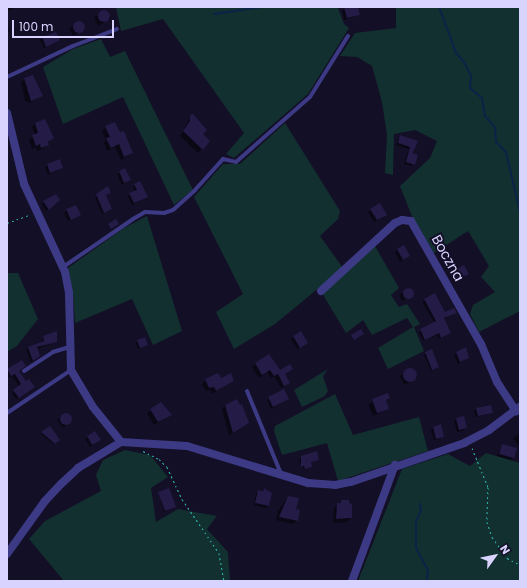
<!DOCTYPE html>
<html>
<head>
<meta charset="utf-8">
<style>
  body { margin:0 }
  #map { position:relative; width:527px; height:588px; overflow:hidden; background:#130f26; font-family:Poppins,sans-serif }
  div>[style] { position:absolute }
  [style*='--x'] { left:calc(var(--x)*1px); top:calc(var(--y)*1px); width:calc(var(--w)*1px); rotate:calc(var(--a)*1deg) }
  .green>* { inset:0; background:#12302f }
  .shadow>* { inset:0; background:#0007 }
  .stream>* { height:2px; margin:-1px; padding:0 1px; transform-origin:1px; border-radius:1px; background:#0c2248 }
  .building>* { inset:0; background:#241b47 }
  .round { border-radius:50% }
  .path>* { height:1px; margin-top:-0.5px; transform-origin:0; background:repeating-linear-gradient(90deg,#2fb8b0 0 2px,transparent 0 5px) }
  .service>* { height:4px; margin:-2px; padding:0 2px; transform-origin:2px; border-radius:2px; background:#3d3a85 }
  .minor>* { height:8px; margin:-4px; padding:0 4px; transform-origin:4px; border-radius:4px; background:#3d3a85 }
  span { translate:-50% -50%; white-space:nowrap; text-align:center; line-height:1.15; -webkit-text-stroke:4px #130f26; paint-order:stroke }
  .street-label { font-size:14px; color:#d9d4ff }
  .frame { position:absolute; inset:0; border:8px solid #d9d4ff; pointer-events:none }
  .north { position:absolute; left:475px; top:536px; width:40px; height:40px; -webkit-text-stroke:3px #130f26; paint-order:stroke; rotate:57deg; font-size:11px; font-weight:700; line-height:16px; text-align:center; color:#d9d4ff }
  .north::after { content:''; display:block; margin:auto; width:14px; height:18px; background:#d9d4ff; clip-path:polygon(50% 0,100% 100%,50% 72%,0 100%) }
  .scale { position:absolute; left:12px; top:20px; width:102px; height:18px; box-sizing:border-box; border:2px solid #d9d4ff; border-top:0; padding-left:5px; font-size:12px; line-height:14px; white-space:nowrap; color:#d9d4ff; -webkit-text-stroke:3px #130f26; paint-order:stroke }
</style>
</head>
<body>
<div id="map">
  <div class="green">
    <i style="clip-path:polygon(116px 7px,340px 7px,338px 8px,344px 24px,349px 28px,308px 94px,234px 158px,226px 154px,244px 133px,163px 19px,121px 31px)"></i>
    <i style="clip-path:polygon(396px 7px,520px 7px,520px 311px,479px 332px,470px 314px,473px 305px,495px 292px,481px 277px,489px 266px,468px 231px,434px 253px,411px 214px,400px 186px,430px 158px,437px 141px,415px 130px,394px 134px,393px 175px,385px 173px,387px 135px,382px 102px,372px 66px,357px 57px,340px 56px,355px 33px,396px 28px)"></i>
    <i style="clip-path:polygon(101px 39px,110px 57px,125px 51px,193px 190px,174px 205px,123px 97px,63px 124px,43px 67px,73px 49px)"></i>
    <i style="clip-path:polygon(285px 123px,340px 211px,338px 219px,320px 236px,343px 268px,275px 324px,234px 349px,216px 312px,243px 294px,194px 197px,223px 164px,240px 164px)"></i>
    <i style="clip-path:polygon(147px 216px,182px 331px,153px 345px,132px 299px,75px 323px,73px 295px,68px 268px,124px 228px)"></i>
    <i style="clip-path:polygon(375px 246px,399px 288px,391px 295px,399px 307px,407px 304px,420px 324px,414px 327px,424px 351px,388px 369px,378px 348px,413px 327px,407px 318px,372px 335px,363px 320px,346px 333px,322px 293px)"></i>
    <i style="clip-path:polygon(7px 273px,18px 273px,38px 319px,17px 346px,7px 352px)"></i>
    <i style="clip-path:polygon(328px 369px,323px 376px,328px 391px,325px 396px,302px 407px,294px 390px)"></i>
    <i style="clip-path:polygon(335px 394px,353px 435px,419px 417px,428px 451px,338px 481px,327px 443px,282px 455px,274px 431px,275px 426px)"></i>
    <i style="clip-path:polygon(125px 450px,150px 455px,168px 477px,151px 488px,156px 522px,178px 509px,217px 516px,207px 529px,228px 552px,230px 581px,64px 581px,29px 539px,45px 521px,101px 491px,96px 475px,103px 460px)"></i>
    <i style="clip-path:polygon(486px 453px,520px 463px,520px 581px,358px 581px,402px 469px,448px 454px,470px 466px)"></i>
  </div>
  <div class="shadow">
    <i style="clip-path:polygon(7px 7px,16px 7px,7px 12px)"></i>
    <i style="clip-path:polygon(357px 7px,359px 15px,344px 20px,342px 10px)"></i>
    <i style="clip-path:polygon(108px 11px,111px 18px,98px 26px,94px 17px)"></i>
    <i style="clip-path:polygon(83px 22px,85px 28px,73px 36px,69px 28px)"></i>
    <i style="clip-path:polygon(7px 24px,10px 31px,7px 32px)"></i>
    <i style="clip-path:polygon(56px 33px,58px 40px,44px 48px,40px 40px)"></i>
    <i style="clip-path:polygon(25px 79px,42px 95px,29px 103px,25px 101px,21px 82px)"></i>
    <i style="clip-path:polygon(192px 115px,195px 116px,202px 134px,209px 141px,198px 153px,180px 136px)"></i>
    <i style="clip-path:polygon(35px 123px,52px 138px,44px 148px,37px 151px,36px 147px,32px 149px,29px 140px,35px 135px,32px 127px)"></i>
    <i style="clip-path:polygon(114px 123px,132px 153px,121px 160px,115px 147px,107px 151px,104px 143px,106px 140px,102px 131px,105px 128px,113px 141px,105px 127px)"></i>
    <i style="clip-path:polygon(400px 136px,416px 141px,412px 166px,404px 164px,409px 149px,396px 145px)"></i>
    <i style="clip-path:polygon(47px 165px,62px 168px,48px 175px,45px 167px)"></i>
    <i style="clip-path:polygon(125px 170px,129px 180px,122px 185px,117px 174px)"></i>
    <i style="clip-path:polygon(135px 185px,146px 197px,132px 205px,128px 196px,135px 192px,133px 187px)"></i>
    <i style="clip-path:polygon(110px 193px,105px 196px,109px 210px,102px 214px,95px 197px)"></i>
    <i style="clip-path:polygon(59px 200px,46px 211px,42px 204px,44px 202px)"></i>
    <i style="clip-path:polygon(67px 210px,80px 215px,68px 221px,64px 213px)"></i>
    <i style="clip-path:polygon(371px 210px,383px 217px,374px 222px,368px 212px)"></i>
    <i style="clip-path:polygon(403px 246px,407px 258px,400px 262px,395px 252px)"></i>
    <i style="clip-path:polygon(454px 271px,467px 274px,455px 281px,452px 274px)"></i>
    <i style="clip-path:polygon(410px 288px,413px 294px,402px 301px,399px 295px)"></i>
    <i style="clip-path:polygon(434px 295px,444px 313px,456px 313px,444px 319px,450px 333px,448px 335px,439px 339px,437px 335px,423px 341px,419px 332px,435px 323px,422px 302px)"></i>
    <i style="clip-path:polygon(56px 332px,57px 337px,53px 343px,37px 349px,37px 358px,31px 362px,26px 350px,42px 343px,43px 337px)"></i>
    <i style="clip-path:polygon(293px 337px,304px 345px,297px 349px,291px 339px)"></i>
    <i style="clip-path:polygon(138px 341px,147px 344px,138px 349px,136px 343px)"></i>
    <i style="clip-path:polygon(466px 348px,468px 358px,458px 364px,454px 355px)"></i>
    <i style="clip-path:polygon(425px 353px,437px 367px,431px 371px,424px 355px)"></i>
    <i style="clip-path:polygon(268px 356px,288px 383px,281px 388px,274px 376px,271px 378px,267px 372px,259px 378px,252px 367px)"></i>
    <i style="clip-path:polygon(22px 361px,18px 371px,31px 388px,16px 399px,12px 393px,20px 387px,12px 376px,9px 378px,7px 371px)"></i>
    <i style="clip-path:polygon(414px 369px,418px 378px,404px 385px,400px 376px)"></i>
    <i style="clip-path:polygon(206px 380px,233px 381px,212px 394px,210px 390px,206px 391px,202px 384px)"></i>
    <i style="clip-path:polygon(388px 395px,389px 398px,386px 401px,388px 408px,373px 416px,368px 404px)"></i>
    <i style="clip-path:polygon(269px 398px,288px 399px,271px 409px,267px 400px)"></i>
    <i style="clip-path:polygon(225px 405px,244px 426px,229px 435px,222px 409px)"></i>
    <i style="clip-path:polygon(477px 409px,492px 413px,476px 417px,474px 411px)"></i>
    <i style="clip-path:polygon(151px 410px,170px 415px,154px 425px,147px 413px)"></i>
    <i style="clip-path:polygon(66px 413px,71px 421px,63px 428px,57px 420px)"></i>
    <i style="clip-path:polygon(457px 419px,466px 428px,464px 430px,457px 432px,454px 421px)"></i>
    <i style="clip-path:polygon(49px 427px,59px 440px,53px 444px,41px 434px)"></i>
    <i style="clip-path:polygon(434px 427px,443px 436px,440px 439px,434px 440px,431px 430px)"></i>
    <i style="clip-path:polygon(95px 432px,97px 442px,90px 447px,85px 439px)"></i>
    <i style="clip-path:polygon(520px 433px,520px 448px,513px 438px)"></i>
    <i style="clip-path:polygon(502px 445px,516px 449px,511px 460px,497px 456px)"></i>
    <i style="clip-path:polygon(302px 457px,318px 460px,310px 462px,311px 467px,304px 469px,299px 461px)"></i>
    <i style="clip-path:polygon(264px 489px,268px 506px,266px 508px,254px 505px,256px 493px)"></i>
    <i style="clip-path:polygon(159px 493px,175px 507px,164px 512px)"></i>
    <i style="clip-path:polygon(288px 497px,297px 521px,293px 524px,276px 520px,278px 511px)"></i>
    <i style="clip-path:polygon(342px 501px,348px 504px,351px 518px,347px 522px,333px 523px,334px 508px)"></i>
  </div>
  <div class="stream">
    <i style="--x:439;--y:7;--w:49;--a:69.7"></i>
    <i style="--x:456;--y:53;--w:12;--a:48"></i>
    <i style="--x:464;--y:62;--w:16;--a:63"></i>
    <i style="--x:471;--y:76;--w:12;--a:95"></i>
    <i style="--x:470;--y:88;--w:16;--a:40"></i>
    <i style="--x:482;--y:98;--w:18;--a:81"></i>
    <i style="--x:485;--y:116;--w:15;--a:48"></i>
    <i style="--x:495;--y:127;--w:15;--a:86"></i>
    <i style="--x:496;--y:142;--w:14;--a:45"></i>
    <i style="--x:506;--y:152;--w:62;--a:76.9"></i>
    <i style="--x:214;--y:14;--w:48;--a:-8.5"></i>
    <i style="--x:420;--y:504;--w:7;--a:82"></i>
    <i style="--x:421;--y:511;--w:11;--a:117"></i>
    <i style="--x:416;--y:521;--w:27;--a:90"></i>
    <i style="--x:416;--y:548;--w:26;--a:62"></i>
    <i style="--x:428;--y:571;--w:10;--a:96"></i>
  </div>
  <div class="building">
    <i style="clip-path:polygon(344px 7px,358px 7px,360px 15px,347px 18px)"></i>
    <i class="round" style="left:98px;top:10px;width:12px;height:12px"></i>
    <i class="round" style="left:73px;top:21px;width:12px;height:12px"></i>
    <i style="clip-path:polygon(56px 32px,60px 40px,46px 47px,42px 37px)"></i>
    <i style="clip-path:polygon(33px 75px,43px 96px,31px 101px,24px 78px)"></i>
    <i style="clip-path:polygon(193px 114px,207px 130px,203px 134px,210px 141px,203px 150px,183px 131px,190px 121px,190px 115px)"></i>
    <i style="clip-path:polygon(45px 119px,54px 138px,48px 142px,49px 145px,41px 148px,40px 144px,36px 146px,32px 135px,38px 133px,35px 123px)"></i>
    <i style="clip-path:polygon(115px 122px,120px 132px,124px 131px,133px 153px,124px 157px,119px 144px,111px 148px,106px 138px,110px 137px,105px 126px)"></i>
    <i style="clip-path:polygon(400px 135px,418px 141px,413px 153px,418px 155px,415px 165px,406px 162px,410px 147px,398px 143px)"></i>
    <i style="clip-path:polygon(60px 159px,63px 168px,50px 173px,47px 164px)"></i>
    <i style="clip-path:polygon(125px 168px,131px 180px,124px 183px,119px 171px)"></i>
    <i style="clip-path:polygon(140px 181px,148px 197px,134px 203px,129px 193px,137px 190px,134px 184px)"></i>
    <i style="clip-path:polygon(108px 186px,111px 193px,106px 195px,112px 209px,104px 213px,96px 194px)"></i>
    <i style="clip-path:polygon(56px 194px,60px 200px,49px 210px,43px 201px)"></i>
    <i style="clip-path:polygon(380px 203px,387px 215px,377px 220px,370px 209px)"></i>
    <i style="clip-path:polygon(76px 205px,81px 215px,71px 220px,66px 209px)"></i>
    <i style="clip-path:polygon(116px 219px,119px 224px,111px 229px,108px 224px)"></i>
    <i style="clip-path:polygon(404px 245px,410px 256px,403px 260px,397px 249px)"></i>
    <i style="clip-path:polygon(464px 265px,469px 274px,458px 279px,453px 271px)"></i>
    <i class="round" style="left:402.5px;top:287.5px;width:11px;height:11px"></i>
    <i style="clip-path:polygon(435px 293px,445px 312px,454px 308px,457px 313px,444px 318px,451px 333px,441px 338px,439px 333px,425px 340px,420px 329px,436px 321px,424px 299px)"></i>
    <i style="clip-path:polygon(361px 329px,364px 334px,354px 340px,351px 335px)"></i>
    <i style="clip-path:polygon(57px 331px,57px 342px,37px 347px,40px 356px,33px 361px,28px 347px,44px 341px,43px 336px)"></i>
    <i style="clip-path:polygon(301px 331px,308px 343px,300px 348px,293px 336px)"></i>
    <i style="clip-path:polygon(145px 337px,148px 345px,140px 348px,137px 340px)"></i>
    <i style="clip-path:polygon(466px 347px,469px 358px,460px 362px,456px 352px)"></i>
    <i style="clip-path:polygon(432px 349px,439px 367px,432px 370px,425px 352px)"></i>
    <i style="clip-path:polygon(269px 354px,280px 370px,290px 364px,293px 369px,285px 374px,290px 383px,284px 386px,278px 374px,274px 376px,270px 370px,262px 375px,255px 363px)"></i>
    <i style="clip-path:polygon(22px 360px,26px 366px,19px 371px,26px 381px,29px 379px,35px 387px,19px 398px,13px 390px,21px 384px,15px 374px,11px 376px,7px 369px)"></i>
    <i class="round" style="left:403px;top:368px;width:14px;height:14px"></i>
    <i style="clip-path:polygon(218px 373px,221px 378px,231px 373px,234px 381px,216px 391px,214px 387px,209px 388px,205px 379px)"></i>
    <i style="clip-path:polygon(284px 389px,289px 399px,273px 407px,268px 397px)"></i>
    <i style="clip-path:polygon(388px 393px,390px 398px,386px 400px,389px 409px,377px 413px,372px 399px)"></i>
    <i style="clip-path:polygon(237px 399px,240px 405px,242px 404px,249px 423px,233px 433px,225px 405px)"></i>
    <i style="clip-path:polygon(161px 402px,172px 415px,158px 422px,150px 409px)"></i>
    <i style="clip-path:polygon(491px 405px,493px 413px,478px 416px,476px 408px)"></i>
    <i class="round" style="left:60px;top:413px;width:12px;height:12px"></i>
    <i style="clip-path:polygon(464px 416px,467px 428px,459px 430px,456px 418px)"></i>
    <i style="clip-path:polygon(441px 424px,444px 437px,436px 439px,433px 427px)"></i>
    <i style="clip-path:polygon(50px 426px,60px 440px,55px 444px,41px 432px)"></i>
    <i style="clip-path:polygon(95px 431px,101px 440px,92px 445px,87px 436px)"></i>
    <i style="clip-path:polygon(502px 444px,517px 448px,514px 458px,499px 454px)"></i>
    <i style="clip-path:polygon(317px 451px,319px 460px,311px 462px,312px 467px,305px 469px,304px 466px,301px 467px,301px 456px)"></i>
    <i style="clip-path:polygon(169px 488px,176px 507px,165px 511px,158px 492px)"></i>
    <i style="clip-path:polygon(264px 488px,272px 493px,269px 506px,255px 503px,258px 490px,263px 491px)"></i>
    <i style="clip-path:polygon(288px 496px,299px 498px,296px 509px,300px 510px,298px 521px,279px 517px)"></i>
    <i style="clip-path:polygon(341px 500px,349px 500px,349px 503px,352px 504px,352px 518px,336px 519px,337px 503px,341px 503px)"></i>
  </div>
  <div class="path">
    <i style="--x:7;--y:223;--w:23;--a:-20"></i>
    <i style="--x:472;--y:448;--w:42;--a:67.7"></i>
    <i style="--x:488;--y:487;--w:35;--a:92"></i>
    <i style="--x:487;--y:522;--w:16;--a:72"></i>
    <i style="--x:492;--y:537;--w:26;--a:54"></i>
    <i style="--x:507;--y:558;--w:15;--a:28"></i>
    <i style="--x:143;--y:451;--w:18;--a:27"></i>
    <i style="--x:159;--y:459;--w:11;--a:45"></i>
    <i style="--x:167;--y:467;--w:35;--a:65"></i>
    <i style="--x:182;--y:499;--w:65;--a:55.6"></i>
    <i style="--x:219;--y:553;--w:28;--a:80"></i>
  </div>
  <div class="service">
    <i style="--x:7;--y:77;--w:73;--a:-25.2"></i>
    <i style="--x:73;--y:46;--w:47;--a:-21.1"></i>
    <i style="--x:63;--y:267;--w:85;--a:-34.4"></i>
    <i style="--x:133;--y:219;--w:14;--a:-30"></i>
    <i style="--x:145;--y:212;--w:19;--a:3"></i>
    <i style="--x:164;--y:213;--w:9;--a:-18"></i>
    <i style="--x:173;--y:210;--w:30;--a:-42"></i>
    <i style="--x:195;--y:190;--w:42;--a:-47.9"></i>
    <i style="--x:223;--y:159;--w:13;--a:13"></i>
    <i style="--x:236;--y:162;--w:98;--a:-41.3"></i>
    <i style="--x:310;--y:97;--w:72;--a:-58.1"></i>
    <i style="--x:24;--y:371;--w:35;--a:-33"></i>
    <i style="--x:53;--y:352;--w:17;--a:-17"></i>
    <i style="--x:247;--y:391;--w:90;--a:67.7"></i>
    <i style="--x:7;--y:413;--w:77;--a:-33.9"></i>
  </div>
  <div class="minor">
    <i style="--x:7;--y:113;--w:73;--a:76.5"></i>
    <i style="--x:24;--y:184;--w:97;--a:65"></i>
    <i style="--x:65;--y:272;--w:21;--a:79"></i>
    <i style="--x:69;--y:293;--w:77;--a:88.5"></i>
    <i style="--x:71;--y:370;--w:43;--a:59.3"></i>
    <i style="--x:93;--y:407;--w:45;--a:51.3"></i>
    <i style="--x:321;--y:291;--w:100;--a:-42.6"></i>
    <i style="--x:395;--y:223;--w:8;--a:-23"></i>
    <i style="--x:402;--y:220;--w:9;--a:6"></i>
    <i style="--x:411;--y:221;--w:142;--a:60.4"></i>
    <i style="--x:481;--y:344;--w:41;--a:67.2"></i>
    <i style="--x:497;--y:382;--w:35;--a:57"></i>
    <i style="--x:7;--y:554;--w:65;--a:-54.4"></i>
    <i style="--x:45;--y:501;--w:23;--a:-47"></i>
    <i style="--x:61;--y:484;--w:23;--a:-43"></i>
    <i style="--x:78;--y:468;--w:50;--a:-31.2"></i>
    <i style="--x:121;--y:442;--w:66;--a:3.5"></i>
    <i style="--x:187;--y:446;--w:127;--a:17"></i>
    <i style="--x:308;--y:483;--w:27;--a:4"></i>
    <i style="--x:335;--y:485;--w:16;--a:-11"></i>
    <i style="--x:351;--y:482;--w:120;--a:-19"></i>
    <i style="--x:464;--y:443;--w:28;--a:-27"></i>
    <i style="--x:489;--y:430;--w:39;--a:-37"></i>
    <i style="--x:352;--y:581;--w:124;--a:-69.7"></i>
  </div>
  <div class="street-label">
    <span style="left:448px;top:258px;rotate:61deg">Boczna</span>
  </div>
  <div class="frame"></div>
  <div class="north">N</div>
  <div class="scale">100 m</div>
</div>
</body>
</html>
